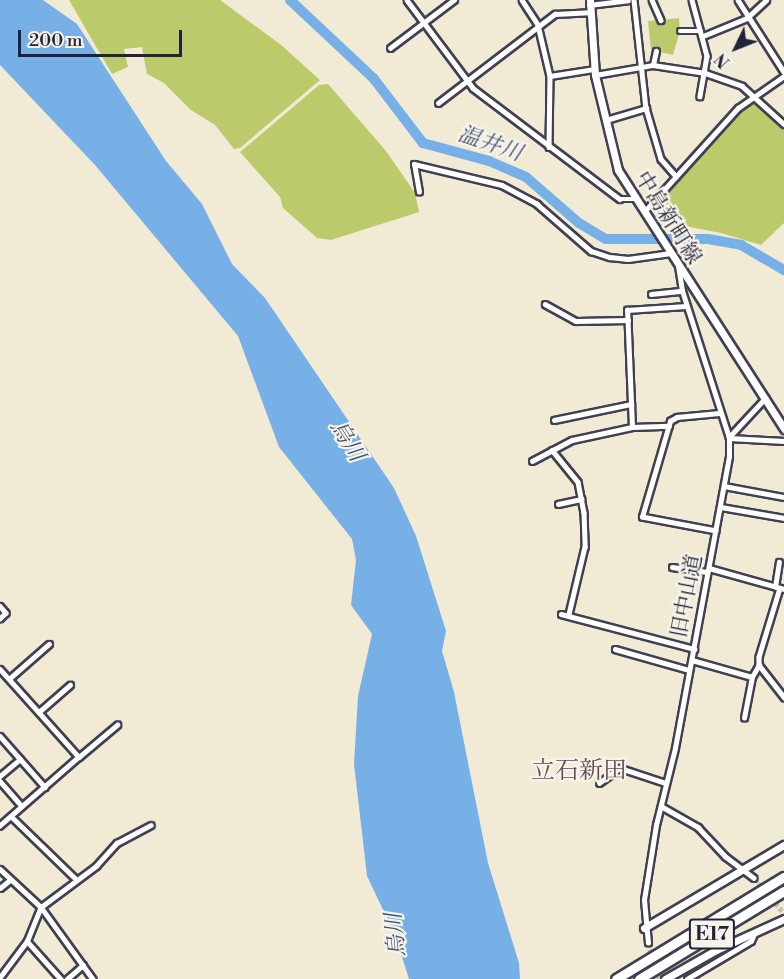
<!DOCTYPE html>
<html>
<head>
<meta charset="utf-8">
<style>
  body { margin:0 }
  #map { position:relative; width:784px; height:979px; overflow:hidden; background:#f1ebd5; font-family:"Libre Bodoni","Noto Serif JP",serif }
  div>[style] { position:absolute }
  [style*='--x'] { left:calc(var(--x)*1px); top:calc(var(--y)*1px); width:calc(var(--w)*1px); rotate:calc(var(--a)*1deg) }
  .green>* { inset:0; background:#bdca6c }
  .water>* { inset:0; background:#77afe7 }
  .river>* { height:10px; margin:-5px; padding:0 5px; transform-origin:5px; border-radius:5px; background:#77afe7 }
  .street-tunnel>* { height:4.5px; margin-top:-2.25px; transform-origin:0; background:repeating-linear-gradient(90deg,#c8c3b6 0 4.5px,transparent 0 6.5px) }
  .roads { filter:drop-shadow(2px 0 #414052) drop-shadow(-2px 0 #414052) drop-shadow(0 2px #414052) drop-shadow(0 -2px #414052) }
  .street>* { height:4.5px; margin:-2.25px; padding:0 2.25px; transform-origin:2.25px; border-radius:2.25px; background:#fff }
  .secondary>* { height:7px; margin:-3.5px; padding:0 3.5px; transform-origin:3.5px; border-radius:3.5px; background:#fff }
  .highway>* { height:9px; margin:-4.5px; padding:0 4.5px; transform-origin:4.5px; border-radius:4.5px; background:#fff }
  span { translate:-50% -50%; white-space:nowrap; text-align:center; line-height:1.15; -webkit-text-stroke:4.5px #f7f3e8; paint-order:stroke }
  .shield-label span { padding:2px 4px; background:#f7f3e8; border:2px solid; border-radius:4px; -webkit-text-stroke-width:0 }
  .shield-label { font-size:20px; color:#22223b; font-weight:700 }
  .street-label { font-size:21px; color:#22223b }
  .water-label { font-size:22px; color:#405377; font-style:italic }
  .quarter-label { font-size:24px; color:#614a57 }
  .north { position:absolute; left:706px; top:18px; width:60px; height:60px; -webkit-text-stroke:4px #f7f3e8; paint-order:stroke; rotate:227deg; font-size:16px; font-weight:700; line-height:24px; text-align:center; color:#22223b }
  .north::after { content:''; display:block; margin:auto; width:21px; height:27px; background:#22223b; clip-path:polygon(50% 0,100% 100%,50% 72%,0 100%) }
  .scale { position:absolute; left:18px; top:30px; width:164px; height:27px; box-sizing:border-box; border:3px solid #22223b; border-top:0; padding-left:8px; font-size:18px; line-height:21px; white-space:nowrap; color:#22223b; -webkit-text-stroke:4px #f7f3e8; paint-order:stroke }
</style>
</head>
<body>
<div id="map">
  <div class="green">
    <i style="clip-path:polygon(69px 0,220px 0,280px 44px,320px 80px,240px 148px,234px 149px,215px 125px,191px 110px,164px 83px,147px 74px,142px 47px,124px 49px,128px 67px,112px 74px)"></i>
    <i style="clip-path:polygon(679px 18px,680px 31px,673px 55px,651px 50px,648px 21px)"></i>
    <i style="clip-path:polygon(328px 84px,386px 151px,415px 193px,419px 212px,331px 240px,317px 238px,283px 208px,280px 197px,240px 152px,319px 85px)"></i>
    <i style="clip-path:polygon(756px 99px,784px 126px,784px 223px,761px 245px,721px 233px,659px 221px,653px 209px,741px 111px)"></i>
  </div>
  <div class="water">
    <i style="clip-path:polygon(0 0,43px 0,77px 24px,166px 161px,202px 204px,232px 264px,265px 298px,394px 488px,416px 536px,446px 631px,442px 651px,454px 692px,488px 863px,519px 963px,520px 979px,409px 979px,395px 935px,367px 876px,354px 764px,358px 696px,372px 634px,351px 605px,356px 560px,352px 539px,279px 447px,238px 336px,95px 165px,0 65px)"></i>
  </div>
  <div class="river">
    <i style="--x:290;--y:0;--w:115;--a:43.2"></i>
    <i style="--x:374;--y:79;--w:81;--a:52.6"></i>
    <i style="--x:423;--y:143;--w:68;--a:15.3"></i>
    <i style="--x:489;--y:161;--w:40;--a:23.4"></i>
    <i style="--x:526;--y:177;--w:70;--a:41"></i>
    <i style="--x:579;--y:223;--w:31;--a:31"></i>
    <i style="--x:606;--y:239;--w:102;--a:0"></i>
    <i style="--x:708;--y:239;--w:34;--a:10"></i>
    <i style="--x:741;--y:245;--w:50;--a:30.2"></i>
  </div>
  <div class="street-tunnel">
    <i style="--x:754;--y:878;--w:46;--a:49.4"></i>
    <i style="--x:648;--y:943;--w:38;--a:73"></i>
  </div>
  <div class="roads">
    <div class="street">
      <i style="--x:407;--y:0;--w:110;--a:53.1"></i>
      <i style="--x:473;--y:88;--w:184;--a:37.1"></i>
      <i style="--x:620;--y:199;--w:15;--a:0"></i>
      <i style="--x:522;--y:0;--w:30;--a:57"></i>
      <i style="--x:538;--y:25;--w:52;--a:76.8"></i>
      <i style="--x:550;--y:76;--w:71;--a:90.8"></i>
      <i style="--x:634;--y:0;--w:109;--a:83.7"></i>
      <i style="--x:646;--y:108;--w:53;--a:73.6"></i>
      <i style="--x:661;--y:159;--w:23;--a:49"></i>
      <i style="--x:652;--y:0;--w:22;--a:66"></i>
      <i style="--x:692;--y:0;--w:58;--a:75"></i>
      <i style="--x:707;--y:56;--w:41;--a:99.9"></i>
      <i style="--x:738;--y:0;--w:85;--a:57.4"></i>
      <i style="--x:589;--y:5;--w:39;--a:-7"></i>
      <i style="--x:680;--y:31;--w:21;--a:0"></i>
      <i style="--x:703;--y:36;--w:48;--a:-22.2"></i>
      <i style="--x:747;--y:18;--w:26;--a:-43"></i>
      <i style="--x:390;--y:48;--w:80;--a:-36.9"></i>
      <i style="--x:653;--y:65;--w:14;--a:-78"></i>
      <i style="--x:595;--y:75;--w:59;--a:-9.8"></i>
      <i style="--x:653;--y:65;--w:53;--a:8.7"></i>
      <i style="--x:705;--y:73;--w:39;--a:19"></i>
      <i style="--x:742;--y:86;--w:57;--a:42.1"></i>
      <i style="--x:550;--y:76;--w:45;--a:-9"></i>
      <i style="--x:438;--y:103;--w:147;--a:-37.3"></i>
      <i style="--x:555;--y:14;--w:34;--a:-3"></i>
      <i style="--x:606;--y:120;--w:42;--a:-16.7"></i>
      <i style="--x:419;--y:192;--w:28;--a:-100"></i>
      <i style="--x:414;--y:164;--w:90;--a:13.4"></i>
      <i style="--x:502;--y:185;--w:40;--a:28"></i>
      <i style="--x:537;--y:204;--w:72;--a:41"></i>
      <i style="--x:591;--y:251;--w:20;--a:18"></i>
      <i style="--x:610;--y:257;--w:18;--a:6"></i>
      <i style="--x:628;--y:259;--w:43;--a:-7.9"></i>
      <i style="--x:644;--y:212;--w:140;--a:-47.9"></i>
      <i style="--x:738;--y:108;--w:56;--a:-34.8"></i>
      <i style="--x:651;--y:294;--w:31;--a:-6"></i>
      <i style="--x:545;--y:304;--w:35;--a:29"></i>
      <i style="--x:576;--y:321;--w:52;--a:-1.1"></i>
      <i style="--x:766;--y:398;--w:54;--a:132.8"></i>
      <i style="--x:729;--y:438;--w:55;--a:3.1"></i>
      <i style="--x:554;--y:420;--w:79;--a:-11.7"></i>
      <i style="--x:632;--y:427;--w:117;--a:-92.4"></i>
      <i style="--x:627;--y:310;--w:59;--a:-3.9"></i>
      <i style="--x:552;--y:450;--w:41;--a:50.9"></i>
      <i style="--x:578;--y:482;--w:31;--a:79"></i>
      <i style="--x:584;--y:512;--w:35;--a:88"></i>
      <i style="--x:585;--y:547;--w:69;--a:103.4"></i>
      <i style="--x:532;--y:461;--w:45;--a:-27.7"></i>
      <i style="--x:572;--y:440;--w:61;--a:-12.2"></i>
      <i style="--x:632;--y:427;--w:37;--a:-2"></i>
      <i style="--x:724;--y:486;--w:61;--a:10.4"></i>
      <i style="--x:558;--y:504;--w:24;--a:-12"></i>
      <i style="--x:721;--y:507;--w:64;--a:9.9"></i>
      <i style="--x:716;--y:531;--w:75;--a:-169.3"></i>
      <i style="--x:642;--y:517;--w:100;--a:-73.7"></i>
      <i style="--x:670;--y:421;--w:8;--a:-30"></i>
      <i style="--x:677;--y:417;--w:42;--a:-5.4"></i>
      <i style="--x:672;--y:567;--w:35;--a:8"></i>
      <i style="--x:709;--y:568;--w:78;--a:15.6"></i>
      <i style="--x:775;--y:587;--w:25;--a:-81"></i>
      <i style="--x:780;--y:588;--w:72;--a:106.9"></i>
      <i style="--x:759;--y:657;--w:8;--a:90"></i>
      <i style="--x:759;--y:665;--w:41;--a:52"></i>
      <i style="--x:0;--y:606;--w:9;--a:49"></i>
      <i style="--x:6;--y:613;--w:8;--a:135"></i>
      <i style="--x:561;--y:614;--w:138;--a:14.7"></i>
      <i style="--x:615;--y:649;--w:77;--a:15.8"></i>
      <i style="--x:692;--y:660;--w:62;--a:15.8"></i>
      <i style="--x:0;--y:669;--w:118;--a:48.1"></i>
      <i style="--x:79;--y:757;--w:105;--a:138.9"></i>
      <i style="--x:9;--y:679;--w:53;--a:-41.2"></i>
      <i style="--x:39;--y:712;--w:41;--a:-41.1"></i>
      <i style="--x:744;--y:718;--w:42;--a:-79"></i>
      <i style="--x:752;--y:677;--w:14;--a:-60"></i>
      <i style="--x:0;--y:736;--w:68;--a:48.6"></i>
      <i style="--x:79;--y:757;--w:50;--a:-40.1"></i>
      <i style="--x:0;--y:776;--w:26;--a:-40"></i>
      <i style="--x:0;--y:781;--w:33;--a:49"></i>
      <i style="--x:599;--y:783;--w:26;--a:-36"></i>
      <i style="--x:620;--y:768;--w:48;--a:18.1"></i>
      <i style="--x:661;--y:806;--w:43;--a:29.6"></i>
      <i style="--x:698;--y:827;--w:40;--a:47"></i>
      <i style="--x:725;--y:856;--w:36;--a:37"></i>
      <i style="--x:11;--y:816;--w:89;--a:44.1"></i>
      <i style="--x:0;--y:869;--w:56;--a:42.8"></i>
      <i style="--x:41;--y:907;--w:89;--a:54.2"></i>
      <i style="--x:0;--y:888;--w:13;--a:-39"></i>
      <i style="--x:27;--y:941;--w:51;--a:48.2"></i>
      <i style="--x:648;--y:943;--w:43;--a:-95.3"></i>
      <i style="--x:644;--y:900;--w:76;--a:-80.9"></i>
      <i style="--x:656;--y:825;--w:79;--a:-76.1"></i>
      <i style="--x:675;--y:748;--w:296;--a:-79.5"></i>
      <i style="--x:729;--y:457;--w:19;--a:-90"></i>
      <i style="--x:729;--y:438;--w:154;--a:-107.7"></i>
      <i style="--x:682;--y:291;--w:25;--a:-99"></i>
      <i style="--x:0;--y:977;--w:45;--a:-53.1"></i>
      <i style="--x:27;--y:941;--w:37;--a:-68"></i>
      <i style="--x:41;--y:907;--w:69;--a:-36.7"></i>
      <i style="--x:96;--y:866;--w:31;--a:-48"></i>
      <i style="--x:117;--y:843;--w:38;--a:-28"></i>
      <i style="--x:67;--y:979;--w:21;--a:-41"></i>
      <i style="--x:687;--y:979;--w:74;--a:-30.7"></i>
      <i style="--x:751;--y:941;--w:8;--a:-67"></i>
    </div>
    <div class="secondary">
      <i style="--x:590;--y:0;--w:75;--a:86.2"></i>
      <i style="--x:595;--y:75;--w:98;--a:76.4"></i>
      <i style="--x:618;--y:170;--w:308;--a:57.3"></i>
      <i style="--x:644;--y:928;--w:163;--a:-30.7"></i>
      <i style="--x:665;--y:979;--w:59;--a:-29.6"></i>
      <i style="--x:716;--y:950;--w:75;--a:-24.5"></i>
    </div>
    <div class="highway">
      <i style="--x:616;--y:979;--w:197;--a:-31.3"></i>
      <i style="--x:639;--y:979;--w:170;--a:-31.3"></i>
    </div>
  </div>
  <div class="shield-label">
    <span style="left:712px;top:934px">E17</span>
  </div>
  <div class="street-label">
    <span style="left:668px;top:218px;rotate:58deg">中島新町線</span>
    <span style="left:687px;top:596px;rotate:-79deg">旧中山道</span>
  </div>
  <div class="water-label">
    <span style="left:490px;top:144px;rotate:19deg">温井川</span>
    <span style="left:347px;top:441px;rotate:58deg">烏川</span>
    <span style="left:396px;top:935px;rotate:-96deg">烏川</span>
  </div>
  <div class="quarter-label">
    <span style="left:579px;top:772px">立石新田</span>
  </div>
  <div class="north">N</div>
  <div class="scale">200 m</div>
</div>
</body>
</html>
